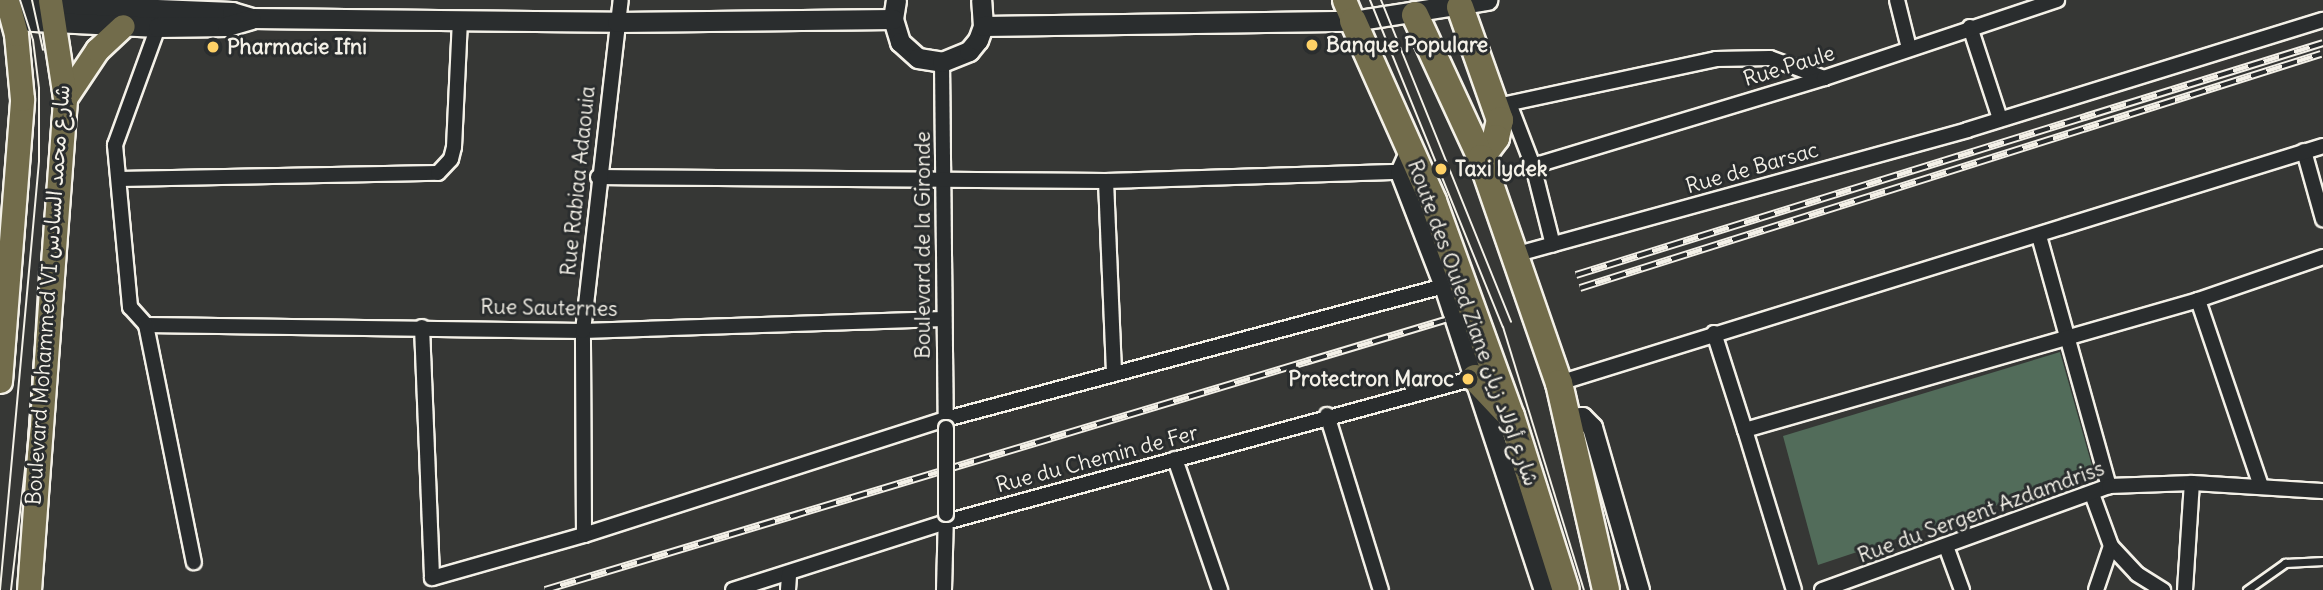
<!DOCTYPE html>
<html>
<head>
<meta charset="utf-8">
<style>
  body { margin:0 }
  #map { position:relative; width:2323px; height:590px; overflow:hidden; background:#363735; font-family:Delius,"Playpen Sans Arabic",sans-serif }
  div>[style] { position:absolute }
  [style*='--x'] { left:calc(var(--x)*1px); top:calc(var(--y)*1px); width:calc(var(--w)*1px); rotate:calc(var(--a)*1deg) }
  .green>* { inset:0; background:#526c5a }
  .roads { filter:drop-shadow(2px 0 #f4f1e8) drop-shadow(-2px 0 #f4f1e8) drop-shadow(0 2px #f4f1e8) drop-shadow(0 -2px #f4f1e8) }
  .lane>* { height:7px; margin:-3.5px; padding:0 3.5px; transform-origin:3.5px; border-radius:3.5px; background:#2a2d2e }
  .street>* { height:14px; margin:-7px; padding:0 7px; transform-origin:7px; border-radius:7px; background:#2a2d2e }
  .secondary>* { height:19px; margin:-9.5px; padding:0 9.5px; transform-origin:9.5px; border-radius:9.5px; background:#2a2d2e }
  .primary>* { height:23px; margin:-11.5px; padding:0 11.5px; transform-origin:11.5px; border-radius:11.5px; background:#726c4b }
  .highway>* { height:26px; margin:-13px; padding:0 13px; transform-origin:13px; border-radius:13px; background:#726c4b }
  .tram>* { height:2px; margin:-1px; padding:0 1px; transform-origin:1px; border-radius:1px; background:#f4f1e8 }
  .rail>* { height:8px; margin-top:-4px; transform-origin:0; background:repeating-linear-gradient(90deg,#2a2d2e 0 16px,#f4f1e8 0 32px); box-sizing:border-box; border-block:2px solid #f4f1e8 }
  .bridges { filter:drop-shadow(2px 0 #f4f1e8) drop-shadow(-2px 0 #f4f1e8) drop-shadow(0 2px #f4f1e8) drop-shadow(0 -2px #f4f1e8) }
  .street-bridge>* { height:14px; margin:-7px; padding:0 7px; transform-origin:7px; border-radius:7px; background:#2a2d2e }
  .dots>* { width:19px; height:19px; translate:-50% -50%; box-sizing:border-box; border:4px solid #2a2d2e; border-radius:50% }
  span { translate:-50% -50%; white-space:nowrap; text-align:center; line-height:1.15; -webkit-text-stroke:6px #2a2d2e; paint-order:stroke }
  .poi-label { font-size:21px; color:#f4f1e8; font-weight:700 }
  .left { translate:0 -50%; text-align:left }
  .right { translate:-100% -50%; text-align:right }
  .street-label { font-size:21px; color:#f4f1e8 }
</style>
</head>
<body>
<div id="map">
  <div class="green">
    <i style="clip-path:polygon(2060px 352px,2094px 473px,1818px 565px,1783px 436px)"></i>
  </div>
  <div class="roads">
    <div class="lane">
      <i style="--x:2247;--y:590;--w:47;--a:-35.4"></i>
      <i style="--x:2285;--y:563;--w:38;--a:-3"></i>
    </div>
    <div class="street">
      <i style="--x:1897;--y:0;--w:49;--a:76"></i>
      <i style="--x:158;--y:27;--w:126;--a:110"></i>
      <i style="--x:115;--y:145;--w:163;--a:84.7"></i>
      <i style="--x:130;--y:307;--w:24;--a:48"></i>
      <i style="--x:146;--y:325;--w:437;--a:0.8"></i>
      <i style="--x:583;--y:331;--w:361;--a:-1.9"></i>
      <i style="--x:1970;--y:27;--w:97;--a:71.9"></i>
      <i style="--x:942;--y:62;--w:364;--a:89.4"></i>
      <i style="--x:1497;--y:106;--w:224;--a:-12.1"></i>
      <i style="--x:1716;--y:59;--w:54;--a:-1.1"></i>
      <i style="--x:1770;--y:58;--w:58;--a:20.3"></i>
      <i style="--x:1510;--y:106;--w:64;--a:69"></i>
      <i style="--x:1533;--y:166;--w:81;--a:75.8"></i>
      <i style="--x:2304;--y:151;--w:71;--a:74.4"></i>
      <i style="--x:1533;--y:166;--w:304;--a:-16.8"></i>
      <i style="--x:1824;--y:78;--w:246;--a:-18.5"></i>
      <i style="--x:598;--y:177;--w:508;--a:0.45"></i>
      <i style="--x:1106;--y:181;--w:294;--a:-1.8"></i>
      <i style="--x:119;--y:179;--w:319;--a:-1.1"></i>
      <i style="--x:438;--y:173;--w:19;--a:-47"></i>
      <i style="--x:451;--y:159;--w:12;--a:-76"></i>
      <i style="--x:454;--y:147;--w:127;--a:-87.3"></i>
      <i style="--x:1106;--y:181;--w:193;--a:87.6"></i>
      <i style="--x:2039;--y:236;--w:260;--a:74.4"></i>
      <i style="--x:1514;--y:255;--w:470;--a:-15.4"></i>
      <i style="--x:1967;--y:130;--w:373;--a:-17.2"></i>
      <i style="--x:2198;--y:300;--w:196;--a:71.3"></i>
      <i style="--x:146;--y:325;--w:242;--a:78.6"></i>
      <i style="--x:422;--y:327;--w:251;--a:87.7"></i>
      <i style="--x:432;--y:578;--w:158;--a:-15.8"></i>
      <i style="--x:584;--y:535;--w:380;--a:-17.8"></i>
      <i style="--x:946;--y:419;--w:515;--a:-14.95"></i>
      <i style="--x:1714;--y:333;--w:102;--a:72.3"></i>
      <i style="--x:1745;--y:430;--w:471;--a:-16"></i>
      <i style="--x:2198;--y:300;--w:132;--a:-19"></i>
      <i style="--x:1559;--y:383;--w:800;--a:-17.23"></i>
      <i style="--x:1327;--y:415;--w:183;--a:72.9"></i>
      <i style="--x:1745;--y:430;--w:167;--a:73"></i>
      <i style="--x:1175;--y:459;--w:139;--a:71"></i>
      <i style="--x:2092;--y:494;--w:55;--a:69.9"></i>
      <i style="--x:2111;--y:546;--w:38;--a:47"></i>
      <i style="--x:2137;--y:574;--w:31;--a:32"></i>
      <i style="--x:584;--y:535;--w:204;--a:-90.3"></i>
      <i style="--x:583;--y:331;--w:333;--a:-83.5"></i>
      <i style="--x:1947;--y:549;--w:44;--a:69.9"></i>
      <i style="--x:733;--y:590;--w:224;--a:-17.7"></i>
      <i style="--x:946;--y:522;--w:548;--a:-15.23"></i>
      <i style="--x:788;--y:590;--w:16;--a:-86"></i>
      <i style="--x:944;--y:590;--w:76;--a:-88.5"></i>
      <i style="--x:1822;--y:590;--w:305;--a:-19.9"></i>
      <i style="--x:2109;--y:486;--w:83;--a:-2.1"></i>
      <i style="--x:2192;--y:483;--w:131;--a:3.5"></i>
      <i style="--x:2096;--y:590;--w:46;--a:-71.2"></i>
      <i style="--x:2185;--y:590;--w:107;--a:-86.3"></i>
    </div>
    <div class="secondary">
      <i style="--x:896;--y:0;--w:19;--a:99"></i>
      <i style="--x:893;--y:19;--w:24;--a:73"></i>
      <i style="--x:900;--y:42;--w:24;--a:42"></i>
      <i style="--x:918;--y:58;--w:24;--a:9"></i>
      <i style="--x:942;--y:62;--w:29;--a:-22"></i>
      <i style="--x:969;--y:51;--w:14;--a:-51"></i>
      <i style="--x:978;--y:40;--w:15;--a:-70"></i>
      <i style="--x:983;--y:26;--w:26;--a:-94"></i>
      <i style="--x:7;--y:3;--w:225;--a:2.3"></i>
      <i style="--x:232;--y:12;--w:21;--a:17"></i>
      <i style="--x:252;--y:18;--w:365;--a:0.6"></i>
      <i style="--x:617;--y:22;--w:276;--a:-0.6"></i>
      <i style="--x:13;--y:20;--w:145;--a:2.8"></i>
      <i style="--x:158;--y:27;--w:69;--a:-0.8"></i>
      <i style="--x:227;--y:26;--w:25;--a:-16"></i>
      <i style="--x:983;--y:26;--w:370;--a:-0.8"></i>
      <i style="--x:1353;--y:21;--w:136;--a:-8.9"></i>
      <i style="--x:1410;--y:150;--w:24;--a:114"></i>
      <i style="--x:1400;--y:172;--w:122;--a:68.9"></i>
      <i style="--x:1444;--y:286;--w:320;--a:71.8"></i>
      <i style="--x:1568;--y:418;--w:14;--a:-4"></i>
      <i style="--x:1582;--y:417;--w:14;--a:45"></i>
      <i style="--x:1592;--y:427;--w:170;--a:73.9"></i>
    </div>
    <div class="primary">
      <i style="--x:1344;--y:0;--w:23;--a:67"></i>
      <i style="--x:65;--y:98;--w:58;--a:-56.3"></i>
      <i style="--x:97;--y:50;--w:35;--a:-43"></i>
      <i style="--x:0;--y:381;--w:283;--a:-85.5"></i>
      <i style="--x:22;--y:99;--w:65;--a:-95.3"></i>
      <i style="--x:16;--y:34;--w:35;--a:-105"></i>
      <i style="--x:29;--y:590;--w:493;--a:-85.8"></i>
      <i style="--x:65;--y:98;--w:99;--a:-98.7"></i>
    </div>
    <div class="highway">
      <i style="--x:1460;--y:7;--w:120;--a:70.5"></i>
      <i style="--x:1500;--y:120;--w:18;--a:103"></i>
      <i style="--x:1496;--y:138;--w:25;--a:127"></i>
      <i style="--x:1415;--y:15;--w:157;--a:65.2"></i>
      <i style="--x:1481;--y:158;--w:238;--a:70.9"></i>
      <i style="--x:1559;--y:383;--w:212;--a:77.2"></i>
      <i style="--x:1353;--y:21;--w:197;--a:66"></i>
      <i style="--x:1433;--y:201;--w:229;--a:70.1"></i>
      <i style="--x:1511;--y:416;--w:182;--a:72.5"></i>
      <i style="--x:1475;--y:378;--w:44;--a:46.8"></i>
    </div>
  </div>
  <div class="tram">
    <i style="--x:32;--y:0;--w:51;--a:77.6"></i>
    <i style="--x:1370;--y:0;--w:353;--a:67.9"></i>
    <i style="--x:1503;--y:327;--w:275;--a:72.9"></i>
    <i style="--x:1381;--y:0;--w:347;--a:68"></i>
    <i style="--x:0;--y:590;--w:431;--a:-84.8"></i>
    <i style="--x:39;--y:161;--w:73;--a:-90"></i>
    <i style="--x:39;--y:88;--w:48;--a:-97.1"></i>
    <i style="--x:33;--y:40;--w:42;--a:-108"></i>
    <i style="--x:11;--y:590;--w:165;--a:-83.4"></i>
    <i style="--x:30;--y:426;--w:157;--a:-86.7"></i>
  </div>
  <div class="rail">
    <i style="--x:1576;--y:275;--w:782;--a:-17.25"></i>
    <i style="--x:1580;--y:288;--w:777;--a:-17.53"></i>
    <i style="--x:545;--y:590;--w:940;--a:-16.7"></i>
  </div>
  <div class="bridges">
    <div class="street-bridge">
      <i style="--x:946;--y:428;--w:86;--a:90"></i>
    </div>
  </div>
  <div class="dots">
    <i style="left:1312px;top:45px;background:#ffd166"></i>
    <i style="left:213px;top:47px;background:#ffd166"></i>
    <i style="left:1441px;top:169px;background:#ffd166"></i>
    <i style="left:1468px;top:379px;background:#ffd166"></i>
  </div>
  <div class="poi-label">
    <span class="left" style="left:1326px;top:45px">Banque Populare</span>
    <span class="left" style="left:227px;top:47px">Pharmacie Ifni</span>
    <span class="left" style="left:1455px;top:169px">Taxi lydek</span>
    <span class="right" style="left:1454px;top:379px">Protectron Maroc</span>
  </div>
  <div class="street-label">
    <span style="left:1789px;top:66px;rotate:-17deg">Rue Paule</span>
    <span style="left:1752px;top:168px;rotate:-16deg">Rue de Barsac</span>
    <span style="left:578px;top:181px;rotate:-84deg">Rue Rabiaa Adaouia</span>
    <span style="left:923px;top:245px;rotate:-90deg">Boulevard de la Gironde</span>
    <span style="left:48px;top:295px;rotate:-86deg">Boulevard Mohammed VI شارع محمد السادس</span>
    <span style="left:549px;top:308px;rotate:1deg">Rue Sauternes</span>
    <span style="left:1473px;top:323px;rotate:70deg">Route des Ouled Ziane شارع أولاد زيان</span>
    <span style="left:1097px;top:459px;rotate:-15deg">Rue du Chemin de Fer</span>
    <span style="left:1981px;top:512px;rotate:-20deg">Rue du Sergent Azdamdriss</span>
  </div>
</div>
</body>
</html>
